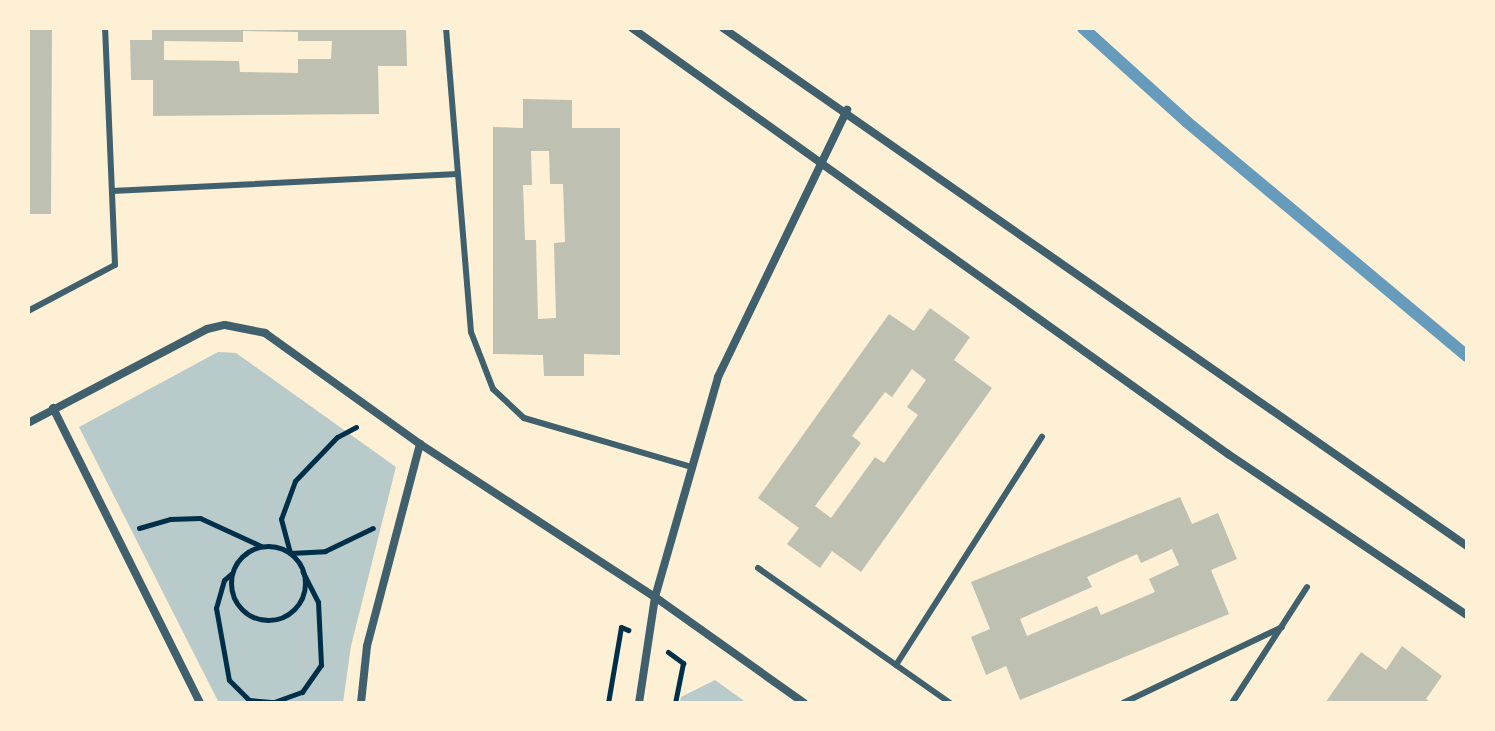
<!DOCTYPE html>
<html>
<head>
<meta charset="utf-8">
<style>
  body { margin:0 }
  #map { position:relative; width:1495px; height:731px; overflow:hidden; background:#fdf0d5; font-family:Inter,sans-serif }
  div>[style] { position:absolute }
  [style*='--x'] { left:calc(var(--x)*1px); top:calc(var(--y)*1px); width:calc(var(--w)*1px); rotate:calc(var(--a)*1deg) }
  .green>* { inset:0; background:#b9caca }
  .stream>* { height:12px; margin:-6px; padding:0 6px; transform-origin:6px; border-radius:6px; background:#669bbc }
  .building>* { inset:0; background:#bec0b2 }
  .path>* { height:5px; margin:-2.5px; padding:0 2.5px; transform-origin:2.5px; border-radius:2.5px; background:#003049 }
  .path>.ring { margin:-2.5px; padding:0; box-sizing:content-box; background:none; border:5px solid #003049; border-radius:50% }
  .service>* { height:6px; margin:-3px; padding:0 3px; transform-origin:3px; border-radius:3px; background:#3f606c }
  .minor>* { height:8px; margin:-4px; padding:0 4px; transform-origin:4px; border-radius:4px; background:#3f606c }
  span { translate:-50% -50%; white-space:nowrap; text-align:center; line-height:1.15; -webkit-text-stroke:7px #fdf0d5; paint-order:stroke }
  .frame { position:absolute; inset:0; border:30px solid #fdf0d5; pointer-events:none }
</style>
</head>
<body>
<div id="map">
  <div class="green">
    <i style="clip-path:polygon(218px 352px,236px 353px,396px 467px,351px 646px,343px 703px,219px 703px,79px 427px)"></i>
    <i style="clip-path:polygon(715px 680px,747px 703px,680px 703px,681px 697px)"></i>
  </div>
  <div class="stream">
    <i style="--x:1083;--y:28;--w:140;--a:42.1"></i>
    <i style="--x:1187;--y:122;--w:365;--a:39.9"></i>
  </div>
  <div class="building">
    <i style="clip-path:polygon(28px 28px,52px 28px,51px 214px,28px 214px)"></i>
    <i style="clip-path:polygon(evenodd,152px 28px,406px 28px,407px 66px,378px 66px,379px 114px,153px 116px,153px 80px,131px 80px,130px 40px,152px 40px,152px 28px,243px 31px,298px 32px,298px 41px,332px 41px,331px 59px,298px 59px,298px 73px,240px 72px,239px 61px,164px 60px,164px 41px,243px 42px,243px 31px)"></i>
    <i style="clip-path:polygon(evenodd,523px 99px,572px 100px,572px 128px,620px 128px,620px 355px,584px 354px,584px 376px,544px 376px,543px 355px,493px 354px,493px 127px,523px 128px,523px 99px,531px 151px,549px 151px,550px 184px,563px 184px,565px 242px,554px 243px,556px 318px,538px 319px,536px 240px,525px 240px,523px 185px,532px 185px,531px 151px)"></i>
    <i style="clip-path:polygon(evenodd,930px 308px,970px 337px,954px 360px,992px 388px,861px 572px,832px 551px,820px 568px,787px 544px,799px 528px,758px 498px,889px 314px,914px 331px,930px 308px,912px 369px,926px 380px,907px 407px,918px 415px,884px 463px,875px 457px,831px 518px,815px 506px,861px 443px,852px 436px,885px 392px,892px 397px,912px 369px)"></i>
    <i style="clip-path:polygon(evenodd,1180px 497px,1192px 524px,1218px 513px,1237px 559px,1211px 570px,1229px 614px,1020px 700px,1006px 666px,986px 675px,971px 637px,990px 629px,971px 582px,1180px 497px,1172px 549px,1179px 565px,1149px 579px,1155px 592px,1101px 615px,1097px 606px,1027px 636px,1020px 619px,1092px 587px,1087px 577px,1137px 554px,1141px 563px,1172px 549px)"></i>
    <i style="clip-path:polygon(1402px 646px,1442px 676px,1426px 699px,1432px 703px,1325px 703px,1361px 652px,1386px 670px)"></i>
  </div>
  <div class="path">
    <i style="--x:356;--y:427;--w:21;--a:152"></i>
    <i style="--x:337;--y:437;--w:61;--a:133.7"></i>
    <i style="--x:295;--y:481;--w:40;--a:110.2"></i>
    <i style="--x:281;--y:519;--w:35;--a:75"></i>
    <i style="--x:290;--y:553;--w:35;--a:-3"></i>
    <i style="--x:325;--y:551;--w:53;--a:-25.6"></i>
    <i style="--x:139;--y:528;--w:32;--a:-16"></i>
    <i style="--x:170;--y:519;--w:30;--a:-2"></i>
    <i style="--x:200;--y:518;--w:67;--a:24.7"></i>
    <i class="ring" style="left:231px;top:546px;width:69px;height:69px"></i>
    <i style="--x:231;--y:574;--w:9;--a:139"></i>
    <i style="--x:224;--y:580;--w:29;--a:106"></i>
    <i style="--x:216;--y:608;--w:73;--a:79.8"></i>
    <i style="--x:229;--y:680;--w:28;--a:45"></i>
    <i style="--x:249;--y:700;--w:25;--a:5"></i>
    <i style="--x:274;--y:702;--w:30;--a:-20"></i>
    <i style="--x:302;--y:692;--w:33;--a:-55"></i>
    <i style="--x:321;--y:665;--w:63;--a:-92.7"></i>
    <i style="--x:318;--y:602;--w:34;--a:-117"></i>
    <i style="--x:668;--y:652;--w:19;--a:36"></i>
    <i style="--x:683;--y:663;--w:41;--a:101.3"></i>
    <i style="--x:608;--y:703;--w:77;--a:-80.3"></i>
    <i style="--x:621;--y:627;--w:8;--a:23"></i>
  </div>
  <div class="service">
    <i style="--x:446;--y:28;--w:305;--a:85.3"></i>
    <i style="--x:471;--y:332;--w:61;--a:68.9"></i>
    <i style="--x:493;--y:389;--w:42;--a:43.1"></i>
    <i style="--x:524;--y:418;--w:175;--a:16.3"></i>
    <i style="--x:112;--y:191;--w:346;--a:-2.8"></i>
    <i style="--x:28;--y:311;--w:98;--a:-27.9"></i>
    <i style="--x:115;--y:265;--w:237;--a:-92.4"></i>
    <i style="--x:758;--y:568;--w:235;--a:35.1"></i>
    <i style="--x:896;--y:665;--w:271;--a:-57.4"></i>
    <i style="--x:1123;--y:703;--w:176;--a:-25.5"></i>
    <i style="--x:1232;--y:703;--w:138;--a:-57.1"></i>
  </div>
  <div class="minor">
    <i style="--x:632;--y:28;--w:733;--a:35.56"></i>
    <i style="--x:1228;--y:454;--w:288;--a:34"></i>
    <i style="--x:723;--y:28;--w:907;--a:34.85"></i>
    <i style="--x:53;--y:408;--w:330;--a:63.5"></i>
    <i style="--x:28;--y:423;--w:202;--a:-27.7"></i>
    <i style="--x:207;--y:329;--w:18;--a:-13"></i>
    <i style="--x:225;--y:325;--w:41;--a:11.3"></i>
    <i style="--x:265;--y:333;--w:191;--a:35.6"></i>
    <i style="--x:420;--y:444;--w:280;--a:33.1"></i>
    <i style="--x:655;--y:597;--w:183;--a:35.4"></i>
    <i style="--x:361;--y:703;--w:57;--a:-84"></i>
    <i style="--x:367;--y:646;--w:209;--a:-75.3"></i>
    <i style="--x:639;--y:703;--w:107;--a:-81.4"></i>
    <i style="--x:655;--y:597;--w:229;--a:-74"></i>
    <i style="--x:718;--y:377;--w:297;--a:-64.2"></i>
  </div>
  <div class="frame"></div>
</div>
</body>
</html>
